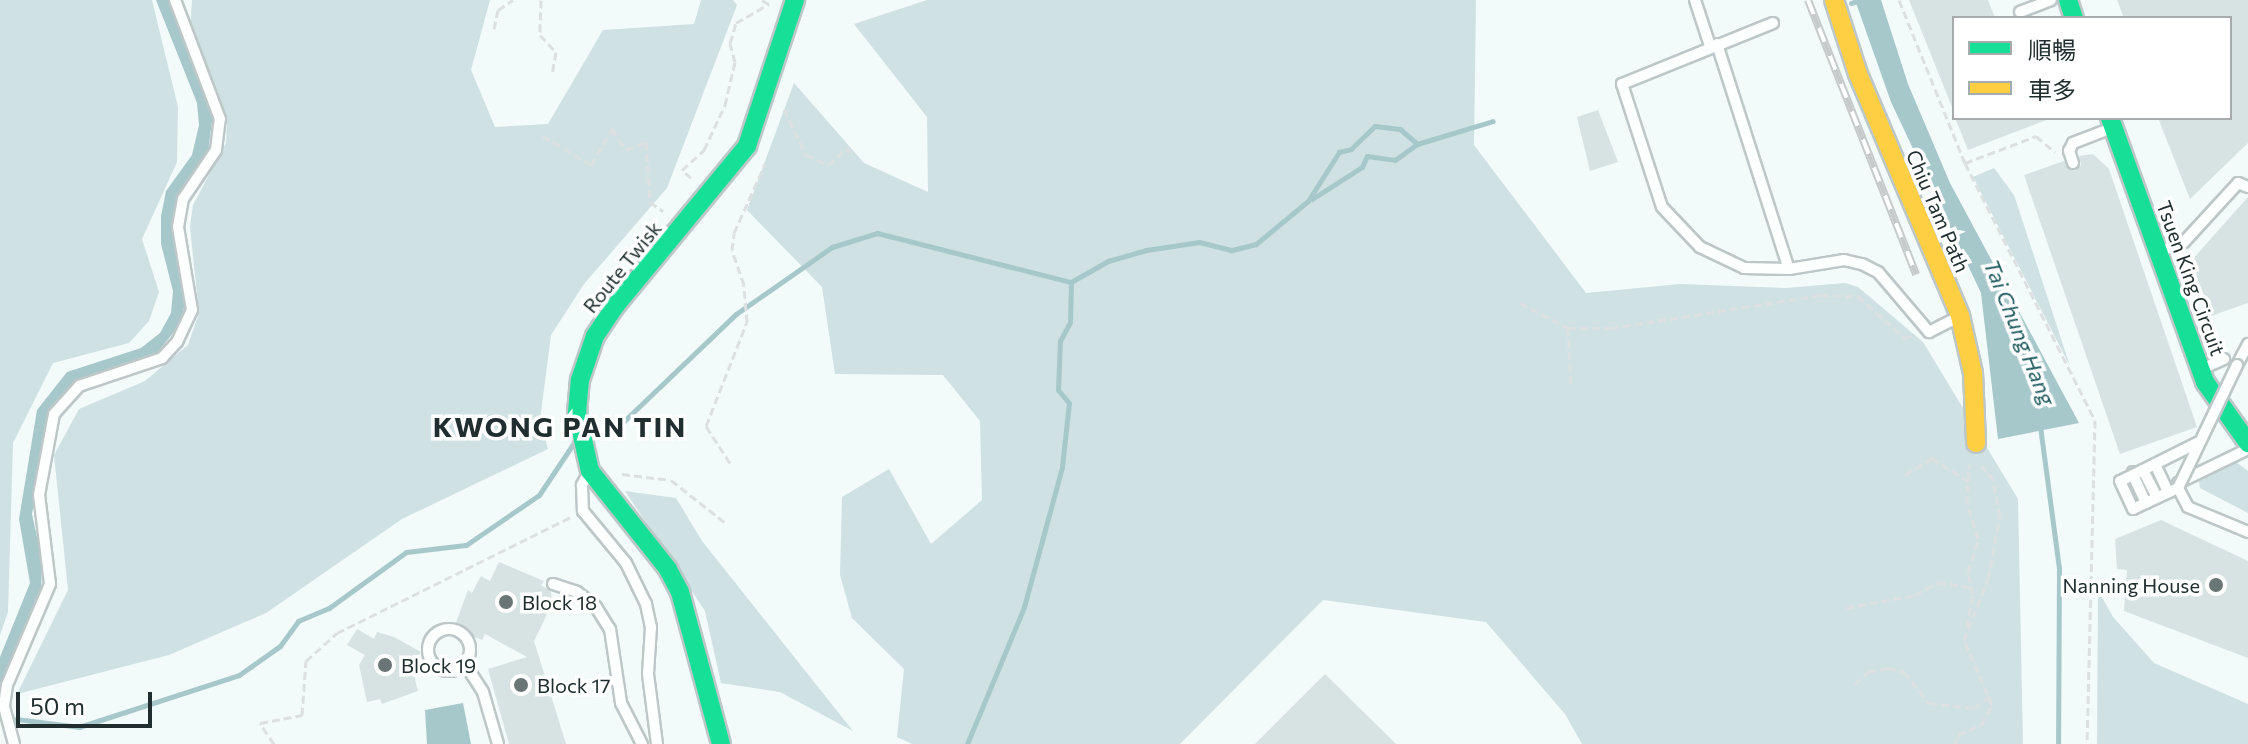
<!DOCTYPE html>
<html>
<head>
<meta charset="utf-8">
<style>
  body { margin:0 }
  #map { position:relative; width:2248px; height:744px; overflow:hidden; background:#f2fafa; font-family:Commissioner,"Noto Sans TC",sans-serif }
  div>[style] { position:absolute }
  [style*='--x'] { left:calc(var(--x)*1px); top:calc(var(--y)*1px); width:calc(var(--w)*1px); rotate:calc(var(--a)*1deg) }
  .green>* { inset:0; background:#cfe1e2 }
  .water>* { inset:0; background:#a7c8ca }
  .stream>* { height:5px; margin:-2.5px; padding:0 2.5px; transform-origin:2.5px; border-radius:2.5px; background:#a7c8ca }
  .building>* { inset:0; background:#d7e3e3 }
  .path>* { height:3px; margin-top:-1.5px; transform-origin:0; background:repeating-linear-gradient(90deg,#dde0e0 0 8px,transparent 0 12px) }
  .roads { filter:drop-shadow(2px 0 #bdc7c8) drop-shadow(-2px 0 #bdc7c8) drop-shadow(0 2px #bdc7c8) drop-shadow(0 -2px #bdc7c8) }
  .lane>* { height:10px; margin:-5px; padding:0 5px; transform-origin:5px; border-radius:5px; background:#fdfefe }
  .lane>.ring { margin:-5px; padding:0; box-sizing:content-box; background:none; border:10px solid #fdfefe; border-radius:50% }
  .fast>* { height:18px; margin:-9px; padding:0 9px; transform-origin:9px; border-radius:9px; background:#16e098 }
  .slow>* { height:18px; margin:-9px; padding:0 9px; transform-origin:9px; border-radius:9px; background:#ffcf43 }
  .rail>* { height:8px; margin-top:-4px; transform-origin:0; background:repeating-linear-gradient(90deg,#fff 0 15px,#c7caca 0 30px); box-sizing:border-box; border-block:2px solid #c7caca }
  .bridges { filter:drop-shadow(2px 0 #bdc7c8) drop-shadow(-2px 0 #bdc7c8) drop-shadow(0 2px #bdc7c8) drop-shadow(0 -2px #bdc7c8) }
  .lane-bridge>* { height:10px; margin:-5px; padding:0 5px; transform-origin:5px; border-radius:5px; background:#fdfefe }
  .dots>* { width:22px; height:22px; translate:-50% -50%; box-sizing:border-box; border:4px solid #fff; border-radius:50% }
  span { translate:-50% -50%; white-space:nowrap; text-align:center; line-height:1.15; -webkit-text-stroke:7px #fff; paint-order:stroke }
  .street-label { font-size:20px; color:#202e2f }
  .poi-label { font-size:20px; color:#202e2f }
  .right { translate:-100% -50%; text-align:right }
  .left { translate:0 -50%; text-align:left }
  .water-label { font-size:22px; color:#1e5a5f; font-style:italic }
  .district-label { font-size:28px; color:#202e2f; font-weight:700; letter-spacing:2px }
  .legend { position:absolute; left:1952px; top:16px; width:280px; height:104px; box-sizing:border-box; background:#fff; border:2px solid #a6abac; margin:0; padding:10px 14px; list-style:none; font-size:24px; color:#202e2f }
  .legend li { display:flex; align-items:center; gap:16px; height:40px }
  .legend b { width:40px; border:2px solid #a6abac }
  .scale { position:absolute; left:16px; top:692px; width:136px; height:36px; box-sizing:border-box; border:4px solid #202e2f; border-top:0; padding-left:10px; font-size:24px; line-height:28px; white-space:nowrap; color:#202e2f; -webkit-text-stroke:6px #fff; paint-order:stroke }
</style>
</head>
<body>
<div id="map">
  <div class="green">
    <i style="clip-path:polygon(0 0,152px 0,178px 107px,177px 162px,142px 239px,159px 292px,149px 321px,129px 343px,53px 363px,13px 443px,8px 612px,0 635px)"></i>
    <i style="clip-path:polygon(192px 0,490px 0,471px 70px,495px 127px,548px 124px,603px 30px,694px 24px,701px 0,733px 0,737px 5px,667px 188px,584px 284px,551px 335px,540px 420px,548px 449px,402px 519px,266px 613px,169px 655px,17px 694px,68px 590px,54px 455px,79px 409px,145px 381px,188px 345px,199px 313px,190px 227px,193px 205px,226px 143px,227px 118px,190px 31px)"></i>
    <i style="clip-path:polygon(927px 0,1476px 0,1474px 145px,1586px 293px,1680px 284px,1786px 288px,1845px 283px,1858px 287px,1923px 342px,2018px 499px,2023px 744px,1582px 744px,1565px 714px,1486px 622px,1323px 600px,1180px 744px,912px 744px,897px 737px,904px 669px,852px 618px,840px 575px,842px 497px,889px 469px,931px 544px,982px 500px,980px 421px,943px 375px,835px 374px,822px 287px,747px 210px,794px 83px,864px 163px,928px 192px,927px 117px,854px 24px)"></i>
    <i style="clip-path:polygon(1994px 168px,2014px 195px,2070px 366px,1973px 177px)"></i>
    <i style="clip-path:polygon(2236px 462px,2248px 471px,2248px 513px,2200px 488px,2199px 481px)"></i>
    <i style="clip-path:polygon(625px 491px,676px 498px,702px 541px,853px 731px,780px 692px,721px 683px,705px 611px)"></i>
    <i style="clip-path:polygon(2098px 590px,2113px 617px,2154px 663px,2248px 704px,2248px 744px,2097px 744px)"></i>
  </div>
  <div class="water">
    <i style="clip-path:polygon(156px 0,170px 0,213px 114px,208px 152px,183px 189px,174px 217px,175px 245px,186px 278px,183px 320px,155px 356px,81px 379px,52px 408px,32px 514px,42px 560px,41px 597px,0 701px,0 657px,30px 583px,19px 519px,37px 410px,67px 372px,141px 348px,160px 333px,171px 313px,173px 291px,161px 244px,161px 216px,166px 191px,192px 155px,199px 125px,197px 103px)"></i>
    <i style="clip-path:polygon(1855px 0,1881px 0,1908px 84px,1950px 183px,2079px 423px,1998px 439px,1981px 293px,1891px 102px)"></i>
    <i style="clip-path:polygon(463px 703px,471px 744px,427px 744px,425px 710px)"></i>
  </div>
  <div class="stream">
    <i style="--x:1851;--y:3;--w:9;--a:-18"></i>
    <i style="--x:1312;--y:199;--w:59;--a:-32.6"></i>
    <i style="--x:1362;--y:167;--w:12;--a:-66"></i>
    <i style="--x:1367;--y:156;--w:28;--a:8"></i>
    <i style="--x:1395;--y:160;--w:27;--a:-36"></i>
    <i style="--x:2040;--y:426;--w:144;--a:82.4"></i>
    <i style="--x:2059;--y:569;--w:175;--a:90.3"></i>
    <i style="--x:593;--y:435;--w:34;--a:-24"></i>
    <i style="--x:624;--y:421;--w:155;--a:-43.7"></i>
    <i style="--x:736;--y:314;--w:117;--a:-34.9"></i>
    <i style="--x:832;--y:247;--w:47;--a:-17.3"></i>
    <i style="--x:877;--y:233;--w:200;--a:14.2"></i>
    <i style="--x:1071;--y:282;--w:43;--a:-29.6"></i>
    <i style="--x:1108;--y:261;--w:40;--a:-16"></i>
    <i style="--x:1146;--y:250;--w:54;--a:-8.6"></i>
    <i style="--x:1199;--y:242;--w:34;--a:14"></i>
    <i style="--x:1232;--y:250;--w:25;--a:-14"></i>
    <i style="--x:1256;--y:244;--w:67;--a:-39.6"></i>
    <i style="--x:1308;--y:201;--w:58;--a:-57.7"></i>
    <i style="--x:1339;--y:152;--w:12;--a:-14"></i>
    <i style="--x:1351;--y:149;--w:33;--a:-44"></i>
    <i style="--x:1375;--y:126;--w:25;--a:7"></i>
    <i style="--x:1400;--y:129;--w:23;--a:41"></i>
    <i style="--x:1417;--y:144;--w:79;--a:-16.8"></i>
    <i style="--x:16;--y:719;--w:64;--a:7.2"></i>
    <i style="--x:79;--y:727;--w:168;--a:-18"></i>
    <i style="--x:239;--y:675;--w:50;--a:-35.3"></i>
    <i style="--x:280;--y:646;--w:31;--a:-54"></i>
    <i style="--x:298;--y:621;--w:34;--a:-23"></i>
    <i style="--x:329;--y:608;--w:95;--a:-36"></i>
    <i style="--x:406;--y:552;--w:60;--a:-6.7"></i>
    <i style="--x:466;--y:545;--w:88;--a:-34.4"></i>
    <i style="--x:539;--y:495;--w:61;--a:-56.3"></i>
    <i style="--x:967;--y:744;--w:148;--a:-67.4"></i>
    <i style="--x:1024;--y:607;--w:145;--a:-74.8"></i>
    <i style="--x:1062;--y:467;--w:64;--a:-83.8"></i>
    <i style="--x:1069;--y:403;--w:17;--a:-130"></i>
    <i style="--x:1058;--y:390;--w:49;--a:-87.7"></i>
    <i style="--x:1060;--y:341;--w:21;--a:-62"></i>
    <i style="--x:1070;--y:322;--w:40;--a:-88.6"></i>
  </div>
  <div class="building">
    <i style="clip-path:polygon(1909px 0,1988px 0,1995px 18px,1954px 18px,1954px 112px)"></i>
    <i style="clip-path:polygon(2117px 0,2248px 0,2248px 143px,2190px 199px,2158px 118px,2230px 118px,2230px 18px,2124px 18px)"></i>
    <i style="clip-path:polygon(1598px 110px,1618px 162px,1590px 171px,1577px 117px)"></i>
    <i style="clip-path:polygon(1955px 118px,2049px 118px,2049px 119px,1968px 150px)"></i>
    <i style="clip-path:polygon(2093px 154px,2109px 169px,2197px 427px,2120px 454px,2024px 175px,2064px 161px,2075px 171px,2081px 165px,2079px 156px)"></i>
    <i style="clip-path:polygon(2248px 197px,2248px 303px,2211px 316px,2191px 261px)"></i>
    <i style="clip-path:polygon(2161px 520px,2248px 561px,2248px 658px,2124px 611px,2127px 570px,2117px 569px,2115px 539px)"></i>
    <i style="clip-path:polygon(499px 562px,544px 581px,541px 585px,551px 592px,552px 604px,534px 641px,566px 744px,509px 744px,488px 669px,527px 657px,485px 634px,482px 640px,454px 628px,468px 590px,472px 593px,481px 576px,490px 581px)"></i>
    <i style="clip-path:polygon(357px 629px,374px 639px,377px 632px,394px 637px,421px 652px,412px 668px,418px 691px,382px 704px,380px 699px,367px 702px,359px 665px,365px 655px,347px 645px)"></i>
    <i style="clip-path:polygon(1325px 674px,1396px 744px,1255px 744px)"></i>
  </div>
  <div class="path">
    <i style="--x:541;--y:0;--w:35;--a:92"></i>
    <i style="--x:540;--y:35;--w:23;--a:47"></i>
    <i style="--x:556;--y:52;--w:23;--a:100"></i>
    <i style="--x:762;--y:0;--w:9;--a:32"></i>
    <i style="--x:1899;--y:0;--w:176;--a:68"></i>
    <i style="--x:1965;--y:163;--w:288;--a:63.2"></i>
    <i style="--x:2095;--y:420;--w:324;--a:91.4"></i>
    <i style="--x:494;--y:29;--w:19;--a:-78"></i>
    <i style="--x:498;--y:10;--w:18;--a:-34"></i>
    <i style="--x:784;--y:109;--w:51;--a:64.4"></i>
    <i style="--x:806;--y:155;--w:24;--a:24"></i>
    <i style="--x:828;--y:165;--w:24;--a:-42"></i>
    <i style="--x:846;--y:149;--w:5;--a:37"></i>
    <i style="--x:543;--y:136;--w:56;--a:31.1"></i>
    <i style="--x:591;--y:165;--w:42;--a:-59.7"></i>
    <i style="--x:612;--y:129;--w:25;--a:56"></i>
    <i style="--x:626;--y:150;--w:22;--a:-22"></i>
    <i style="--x:646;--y:142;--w:60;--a:86.2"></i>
    <i style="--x:650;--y:202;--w:16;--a:35"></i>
    <i style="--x:1965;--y:163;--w:76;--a:-20.8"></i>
    <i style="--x:2036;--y:136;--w:25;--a:40"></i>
    <i style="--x:691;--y:178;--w:12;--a:-138"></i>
    <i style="--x:682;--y:170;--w:30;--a:-42"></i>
    <i style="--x:704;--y:150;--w:50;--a:-65"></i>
    <i style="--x:725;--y:105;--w:44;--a:-76.9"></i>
    <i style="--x:735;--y:62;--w:20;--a:-105"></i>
    <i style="--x:730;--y:43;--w:21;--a:-73"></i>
    <i style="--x:736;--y:23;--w:38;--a:-30"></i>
    <i style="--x:1520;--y:303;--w:54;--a:27.5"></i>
    <i style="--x:1568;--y:328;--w:43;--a:0"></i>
    <i style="--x:1611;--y:328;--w:213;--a:-8.9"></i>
    <i style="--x:1821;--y:295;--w:37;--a:2"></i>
    <i style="--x:1858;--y:296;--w:62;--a:42.4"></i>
    <i style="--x:1904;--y:338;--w:10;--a:-17"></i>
    <i style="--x:1568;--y:328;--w:59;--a:87.1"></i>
    <i style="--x:730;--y:463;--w:44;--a:-123"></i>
    <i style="--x:706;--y:426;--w:112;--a:-68.5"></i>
    <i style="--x:747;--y:322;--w:37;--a:-95"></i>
    <i style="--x:744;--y:285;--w:37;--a:-109"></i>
    <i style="--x:732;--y:250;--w:17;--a:-83"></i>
    <i style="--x:734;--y:233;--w:76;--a:-65.8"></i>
    <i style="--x:622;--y:474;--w:49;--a:7"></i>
    <i style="--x:671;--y:480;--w:71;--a:38.2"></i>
    <i style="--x:1905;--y:475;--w:32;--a:-32"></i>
    <i style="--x:1932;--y:458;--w:43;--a:32.6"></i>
    <i style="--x:1846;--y:608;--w:70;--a:-10.7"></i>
    <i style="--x:1915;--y:595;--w:26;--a:-29"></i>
    <i style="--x:1938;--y:582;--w:36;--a:10"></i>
    <i style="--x:1967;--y:627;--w:34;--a:-80"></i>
    <i style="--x:1973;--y:594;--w:23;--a:-103"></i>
    <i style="--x:1968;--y:572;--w:34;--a:-73"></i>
    <i style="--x:1978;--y:539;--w:37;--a:-107"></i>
    <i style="--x:1967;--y:504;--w:40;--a:-87.1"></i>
    <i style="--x:1855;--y:684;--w:18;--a:-43"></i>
    <i style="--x:1868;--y:672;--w:20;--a:-11"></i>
    <i style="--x:1888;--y:668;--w:16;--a:14"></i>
    <i style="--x:1904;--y:672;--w:40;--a:51"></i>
    <i style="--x:1929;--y:703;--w:45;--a:6.3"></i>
    <i style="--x:1974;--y:708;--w:21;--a:-37"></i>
    <i style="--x:274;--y:744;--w:25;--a:-124"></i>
    <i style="--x:260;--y:723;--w:43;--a:-10.8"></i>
    <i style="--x:302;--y:715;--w:54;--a:-85.8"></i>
    <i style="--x:306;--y:661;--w:42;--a:-42.1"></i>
    <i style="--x:337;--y:633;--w:263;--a:-26.4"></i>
    <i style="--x:1955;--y:744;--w:9;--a:-72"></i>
    <i style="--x:1958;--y:735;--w:25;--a:-23"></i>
    <i style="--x:1981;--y:725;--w:23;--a:-61"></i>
    <i style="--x:1992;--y:705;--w:71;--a:-113.3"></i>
    <i style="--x:1964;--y:640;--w:66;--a:-68.5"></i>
    <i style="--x:1988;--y:579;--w:64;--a:-79.2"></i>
    <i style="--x:2000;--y:516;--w:37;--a:-101"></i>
    <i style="--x:1993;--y:480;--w:18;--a:-128"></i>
  </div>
  <div class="roads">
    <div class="lane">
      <i style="--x:1695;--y:0;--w:48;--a:71.9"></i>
      <i style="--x:2020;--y:12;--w:33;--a:-21"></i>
      <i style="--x:1773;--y:23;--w:163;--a:158"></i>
      <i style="--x:1622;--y:84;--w:129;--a:72"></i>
      <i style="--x:1662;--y:207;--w:55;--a:46.5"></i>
      <i style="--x:1700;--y:247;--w:49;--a:25.5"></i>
      <i style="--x:1744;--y:268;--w:45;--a:1.3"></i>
      <i style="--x:1789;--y:269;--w:56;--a:-9.3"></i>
      <i style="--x:1844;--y:260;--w:18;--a:13"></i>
      <i style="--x:1862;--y:264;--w:18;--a:27"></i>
      <i style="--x:1878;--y:272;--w:79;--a:49.6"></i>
      <i style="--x:1929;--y:332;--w:33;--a:-27"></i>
      <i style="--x:1717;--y:44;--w:236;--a:72.3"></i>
      <i style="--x:2073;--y:163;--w:13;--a:-108"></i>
      <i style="--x:2069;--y:151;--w:9;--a:-63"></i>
      <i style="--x:2073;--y:143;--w:42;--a:-21"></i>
      <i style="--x:2159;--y:252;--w:27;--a:-22"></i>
      <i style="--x:2184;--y:242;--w:80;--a:-47.5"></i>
      <i style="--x:2238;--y:183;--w:11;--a:22"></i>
      <i style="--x:2237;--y:365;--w:24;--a:-62"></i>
      <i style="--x:2204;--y:368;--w:22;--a:-24"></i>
      <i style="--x:2133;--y:472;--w:9;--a:108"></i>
      <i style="--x:2130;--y:481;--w:18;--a:63"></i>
      <i style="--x:2138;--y:497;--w:8;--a:14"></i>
      <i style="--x:588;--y:474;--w:13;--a:119"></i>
      <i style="--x:582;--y:485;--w:26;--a:88"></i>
      <i style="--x:583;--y:511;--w:67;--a:50.4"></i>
      <i style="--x:626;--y:563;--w:46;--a:64"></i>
      <i style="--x:646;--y:604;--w:24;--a:78"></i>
      <i style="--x:651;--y:627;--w:47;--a:93.7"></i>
      <i style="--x:648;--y:674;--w:71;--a:82.7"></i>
      <i style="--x:2178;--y:483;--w:78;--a:-25.9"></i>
      <i style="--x:553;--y:584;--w:25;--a:18"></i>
      <i style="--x:577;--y:592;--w:24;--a:38"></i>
      <i style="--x:596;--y:607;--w:26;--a:58"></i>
      <i style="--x:610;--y:629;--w:75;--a:81.5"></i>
      <i style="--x:621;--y:703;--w:46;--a:62.9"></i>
      <i class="ring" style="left:428px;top:629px;width:32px;height:32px"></i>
      <i style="--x:465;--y:664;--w:33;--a:57"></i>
      <i style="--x:483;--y:692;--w:54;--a:73.9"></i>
      <i style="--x:14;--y:744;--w:39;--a:-105"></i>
      <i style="--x:4;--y:706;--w:21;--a:-82"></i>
      <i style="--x:7;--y:685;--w:110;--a:-66.9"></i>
      <i style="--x:50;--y:584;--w:90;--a:-97"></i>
      <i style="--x:39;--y:495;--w:82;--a:-79.5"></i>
      <i style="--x:54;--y:414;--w:38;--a:-48"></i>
      <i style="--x:79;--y:386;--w:88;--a:-18.6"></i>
      <i style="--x:162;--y:358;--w:22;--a:-47"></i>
      <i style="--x:177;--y:342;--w:35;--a:-65"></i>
      <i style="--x:192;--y:310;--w:84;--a:-99.6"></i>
      <i style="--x:178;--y:227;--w:28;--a:-80"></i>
      <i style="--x:183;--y:199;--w:59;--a:-56"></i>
      <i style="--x:216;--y:150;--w:31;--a:-83"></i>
      <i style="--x:220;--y:119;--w:127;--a:-110.7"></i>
    </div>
    <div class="fast">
      <i style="--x:2068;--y:0;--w:19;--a:72"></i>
      <i style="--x:2110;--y:118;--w:281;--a:70.2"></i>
      <i style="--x:2205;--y:382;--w:75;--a:54.8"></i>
      <i style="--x:721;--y:744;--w:157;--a:-105.1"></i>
      <i style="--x:680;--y:592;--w:26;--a:-118"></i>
      <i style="--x:668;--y:569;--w:125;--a:-128.5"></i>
      <i style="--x:590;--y:471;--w:59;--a:-102.6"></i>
      <i style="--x:577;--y:413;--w:33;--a:-85"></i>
      <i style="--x:580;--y:380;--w:46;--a:-71.2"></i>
      <i style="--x:595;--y:336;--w:37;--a:-56"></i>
      <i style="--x:616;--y:305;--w:206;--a:-50.5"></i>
      <i style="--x:747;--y:146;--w:154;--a:-71.8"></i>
    </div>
    <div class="slow">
      <i style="--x:1834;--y:0;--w:78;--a:72"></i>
      <i style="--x:1858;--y:74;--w:263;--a:67.1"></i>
      <i style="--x:1960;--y:316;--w:58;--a:77.2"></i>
      <i style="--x:1973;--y:373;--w:70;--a:87.5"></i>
    </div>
  </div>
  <div class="rail">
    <i style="--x:1808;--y:0;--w:295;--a:68.5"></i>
  </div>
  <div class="bridges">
    <div class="lane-bridge">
      <i style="--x:2237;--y:365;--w:136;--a:115.6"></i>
      <i style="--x:2178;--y:488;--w:21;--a:62"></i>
      <i style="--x:2188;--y:507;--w:65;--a:22.6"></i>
      <i style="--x:2155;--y:464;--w:31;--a:65"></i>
      <i style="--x:2143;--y:470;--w:31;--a:63"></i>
      <i style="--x:2133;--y:475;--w:14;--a:155"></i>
      <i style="--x:2120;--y:481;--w:31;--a:65"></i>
      <i style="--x:2133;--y:509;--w:14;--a:-25"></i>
      <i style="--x:2178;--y:488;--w:35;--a:155"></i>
      <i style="--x:2146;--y:503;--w:31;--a:-115"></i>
      <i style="--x:2133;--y:475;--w:72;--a:-26.6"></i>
    </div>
  </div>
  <div class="dots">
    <i style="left:2216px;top:585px;background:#6a7576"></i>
    <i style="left:506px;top:602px;background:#6a7576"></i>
    <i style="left:385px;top:665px;background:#6a7576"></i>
    <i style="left:521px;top:685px;background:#6a7576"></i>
  </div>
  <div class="street-label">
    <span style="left:1938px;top:211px;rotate:67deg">Chiu Tam Path</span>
    <span style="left:622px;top:267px;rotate:-51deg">Route Twisk</span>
    <span style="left:2191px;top:278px;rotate:70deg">Tsuen King Circuit</span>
  </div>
  <div class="poi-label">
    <span class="right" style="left:2200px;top:585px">Nanning House</span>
    <span class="left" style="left:522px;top:602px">Block 18</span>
    <span class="left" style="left:401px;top:665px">Block 19</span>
    <span class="left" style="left:537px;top:685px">Block 17</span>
  </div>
  <div class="water-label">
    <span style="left:2020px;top:332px;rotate:68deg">Tai Chung Hang</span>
  </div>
  <div class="district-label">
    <span style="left:560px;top:426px">KWONG PAN TIN</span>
  </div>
  <ul class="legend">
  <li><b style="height:10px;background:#16e098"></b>順暢</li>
  <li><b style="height:10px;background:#ffcf43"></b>車多</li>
  </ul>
  <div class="scale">50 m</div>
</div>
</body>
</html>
